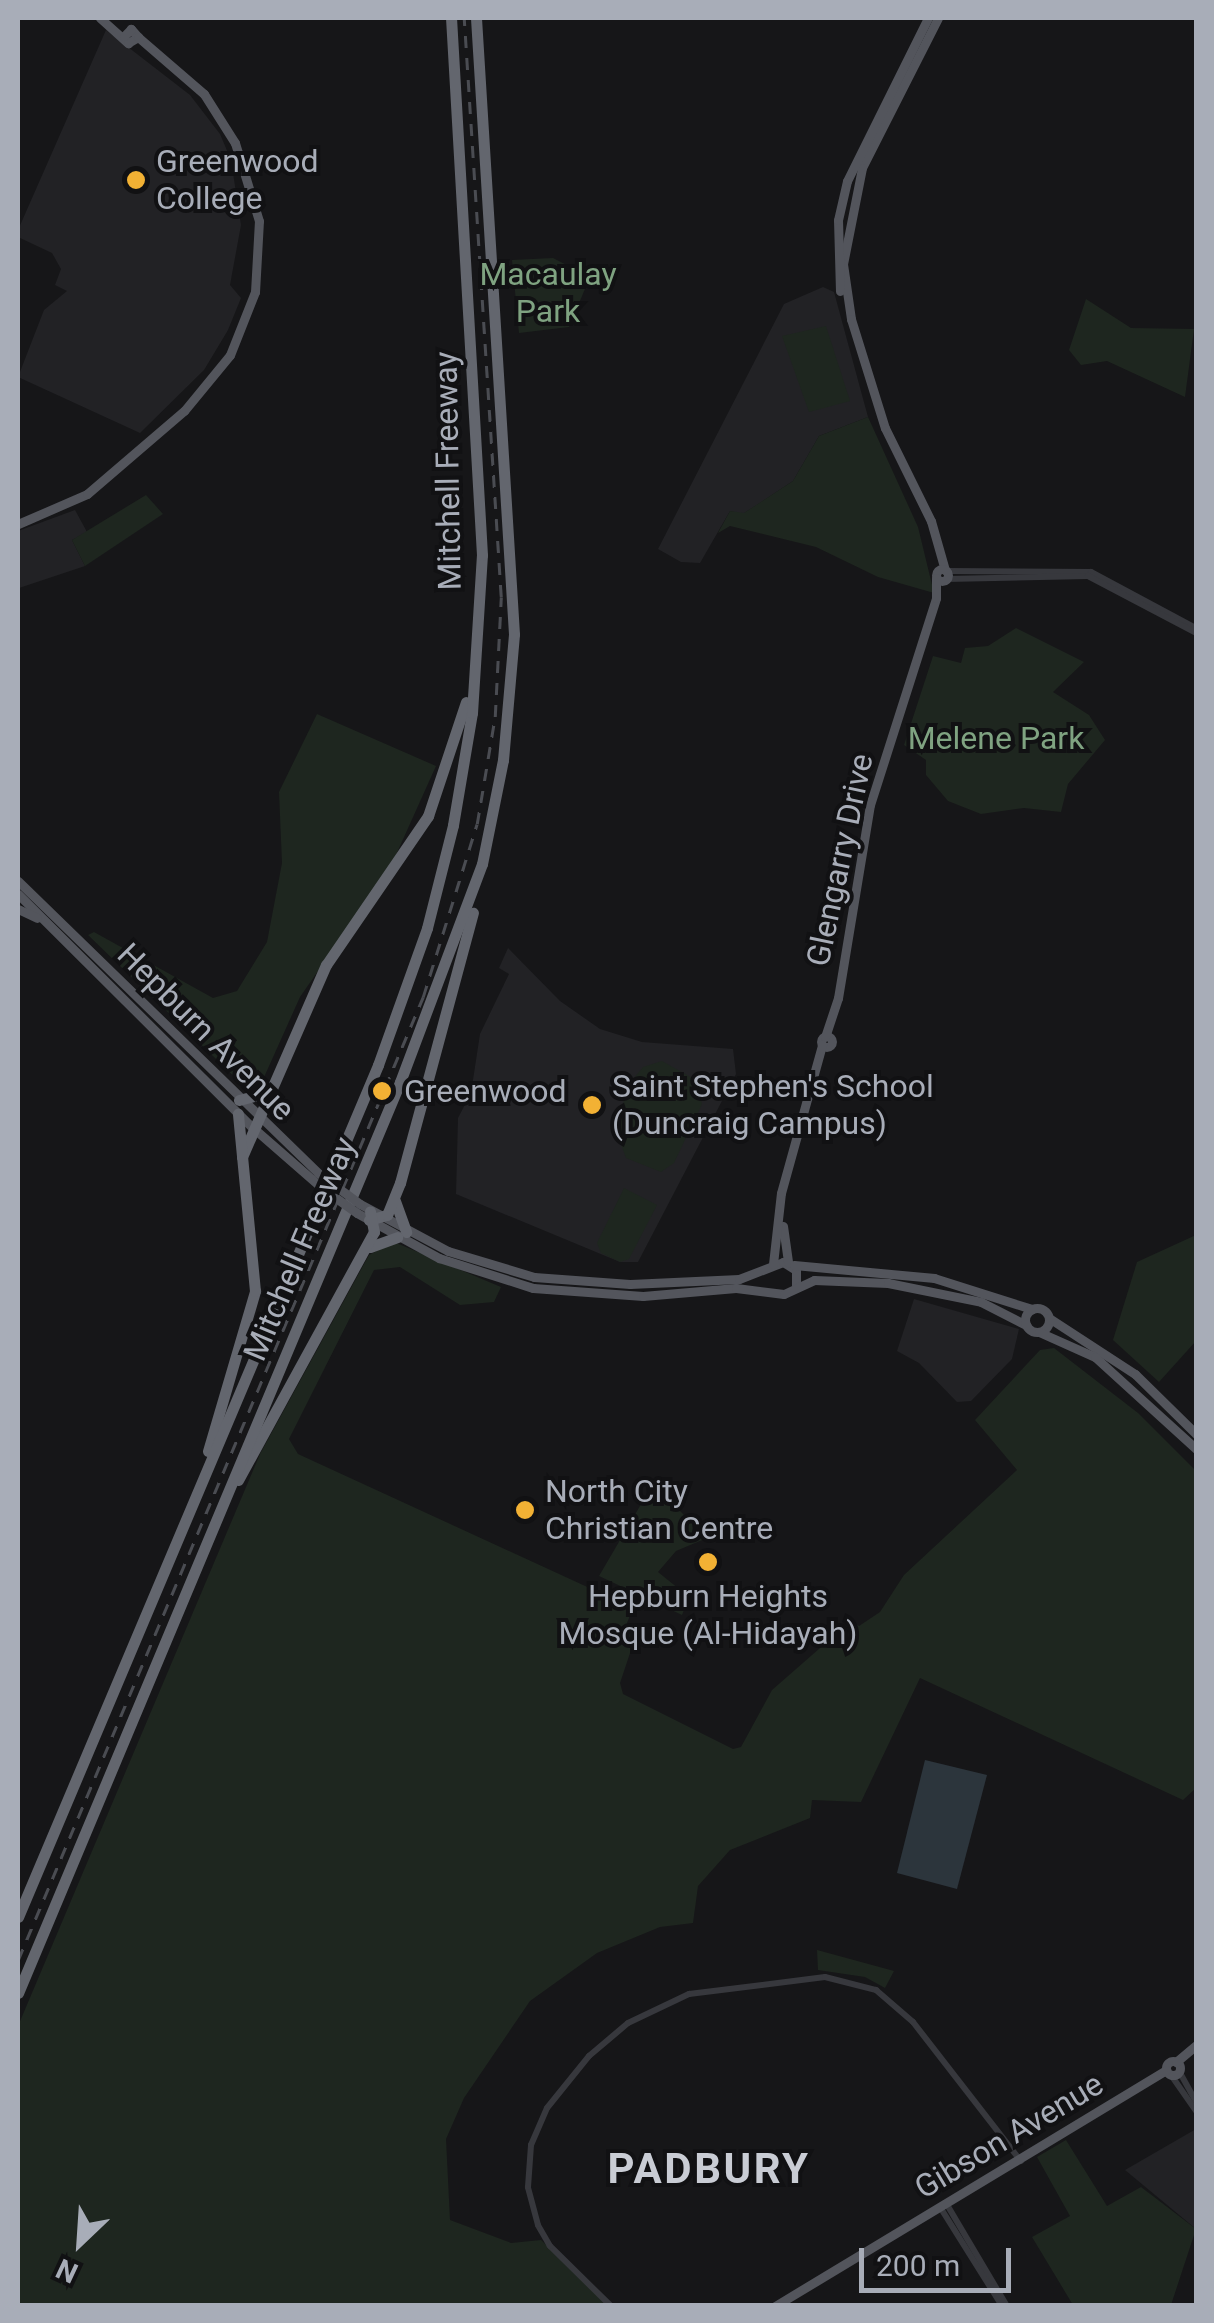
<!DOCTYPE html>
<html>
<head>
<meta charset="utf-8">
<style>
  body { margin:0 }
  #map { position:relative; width:1214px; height:2323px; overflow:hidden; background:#161618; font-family:Roboto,sans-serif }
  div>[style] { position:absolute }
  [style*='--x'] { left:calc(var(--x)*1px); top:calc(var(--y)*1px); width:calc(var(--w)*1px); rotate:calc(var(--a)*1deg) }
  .built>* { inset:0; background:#222225 }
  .green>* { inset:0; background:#1e261f }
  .water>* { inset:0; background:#2c353c }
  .minor>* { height:6px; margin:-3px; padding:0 3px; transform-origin:3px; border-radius:3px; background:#37383d }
  .major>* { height:9px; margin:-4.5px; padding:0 4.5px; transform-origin:4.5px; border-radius:4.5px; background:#53555c }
  .major>.ring { margin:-4.5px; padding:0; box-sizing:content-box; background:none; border:9px solid #53555c; border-radius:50% }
  .highway>* { height:11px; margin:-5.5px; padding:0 5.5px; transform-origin:5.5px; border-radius:5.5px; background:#63666e }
  .rail>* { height:2.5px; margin-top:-1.25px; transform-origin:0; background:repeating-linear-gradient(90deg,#4a4c52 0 12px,transparent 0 22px) }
  .major-bridge>* { height:9px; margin:-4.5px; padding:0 4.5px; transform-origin:4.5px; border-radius:4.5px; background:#53555c }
  .dots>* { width:28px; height:28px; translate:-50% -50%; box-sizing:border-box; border:5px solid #111113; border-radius:50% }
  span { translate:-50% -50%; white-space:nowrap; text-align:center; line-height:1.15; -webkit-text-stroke:8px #111113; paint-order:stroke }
  .poi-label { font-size:32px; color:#a8adb8 }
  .left { translate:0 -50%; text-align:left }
  .park-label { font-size:32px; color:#7fa381 }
  .street-label { font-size:32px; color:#a8adb8 }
  .district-label { font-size:42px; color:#c9ccd4; font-weight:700; letter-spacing:2.5px }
  .frame { position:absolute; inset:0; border:20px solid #a8adb8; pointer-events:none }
  .north { position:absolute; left:30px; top:2193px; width:100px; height:100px; -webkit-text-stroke:8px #111113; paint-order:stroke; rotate:205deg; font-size:28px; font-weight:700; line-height:40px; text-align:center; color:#a8adb8 }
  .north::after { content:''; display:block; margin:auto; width:35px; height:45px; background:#a8adb8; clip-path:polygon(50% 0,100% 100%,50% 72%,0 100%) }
  .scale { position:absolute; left:859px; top:2248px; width:152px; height:45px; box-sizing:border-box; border:5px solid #a8adb8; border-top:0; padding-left:12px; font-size:30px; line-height:35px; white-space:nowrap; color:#a8adb8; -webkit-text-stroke:8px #111113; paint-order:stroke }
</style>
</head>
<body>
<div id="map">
  <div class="built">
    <i style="clip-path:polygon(106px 30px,190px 95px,220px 134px,231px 160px,241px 225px,230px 285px,241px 298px,228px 330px,204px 370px,140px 433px,18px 377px,44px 310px,67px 291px,55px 285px,61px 269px,52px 253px,18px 237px,18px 230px)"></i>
    <i style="clip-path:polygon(823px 287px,834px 292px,868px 417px,819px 436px,793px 481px,743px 514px,730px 511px,700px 563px,681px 562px,658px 549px,784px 304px)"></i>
    <i style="clip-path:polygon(75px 510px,87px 532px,72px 540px,85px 566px,19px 588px,18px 531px)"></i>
    <i style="clip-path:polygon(508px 948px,560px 1001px,600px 1029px,642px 1042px,733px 1049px,736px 1074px,638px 1262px,620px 1262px,456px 1194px,458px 1118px,471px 1093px,480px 1034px,509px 974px,499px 968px)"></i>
    <i style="clip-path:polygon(914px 1299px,1019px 1329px,1012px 1359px,971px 1401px,957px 1402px,919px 1363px,897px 1351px)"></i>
    <i style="clip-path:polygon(1196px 2129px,1196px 2229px,1125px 2170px)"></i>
  </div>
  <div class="green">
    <i style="clip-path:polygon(553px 258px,590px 277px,569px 327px,519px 333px,512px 260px)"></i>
    <i style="clip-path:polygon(1086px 299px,1131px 328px,1194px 329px,1185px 397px,1107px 361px,1081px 365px,1069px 350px)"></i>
    <i style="clip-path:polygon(826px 326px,850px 401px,809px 412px,782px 336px)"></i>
    <i style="clip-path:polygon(868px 417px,918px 527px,934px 593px,878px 577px,816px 547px,730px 526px,718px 533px,730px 511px,744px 513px,793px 481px,819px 436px)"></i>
    <i style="clip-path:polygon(146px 495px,163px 514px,85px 566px,72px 540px)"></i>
    <i style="clip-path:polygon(1016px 628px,1084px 662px,1053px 692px,1089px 715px,1105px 740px,1068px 784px,1061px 812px,1024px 808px,981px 814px,948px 801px,926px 775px,926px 760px,904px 745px,933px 656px,961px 663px,965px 648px,988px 646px)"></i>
    <i style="clip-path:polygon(317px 714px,436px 766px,391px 866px,300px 997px,261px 1084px,246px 1088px,88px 935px,94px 932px,213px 998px,237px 991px,267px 942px,282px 863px,279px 792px)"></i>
    <i style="clip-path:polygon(662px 1061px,694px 1079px,702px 1104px,674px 1163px,661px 1172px,626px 1158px,615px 1127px,630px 1083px,643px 1067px)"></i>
    <i style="clip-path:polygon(624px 1188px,657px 1205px,629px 1259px,620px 1262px,601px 1253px,597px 1243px)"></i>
    <i style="clip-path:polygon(1196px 1235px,1196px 1341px,1159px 1382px,1113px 1340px,1137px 1262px)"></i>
    <i style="clip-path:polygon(394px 1242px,501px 1287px,494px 1302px,460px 1305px,400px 1267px,374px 1270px,289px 1439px,298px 1454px,633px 1608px,627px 1623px,635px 1638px,620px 1683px,623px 1694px,733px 1749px,741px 1747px,772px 1690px,852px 1620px,859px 1626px,880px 1612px,904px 1575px,1017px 1470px,975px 1420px,1040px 1350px,1054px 1348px,1138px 1413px,1196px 1471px,1196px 1788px,1183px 1800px,920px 1678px,861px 1802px,812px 1800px,810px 1818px,730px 1850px,698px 1886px,693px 1923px,660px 1927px,597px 1953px,530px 2001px,464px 2098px,446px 2139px,450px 2220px,511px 2243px,541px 2240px,610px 2305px,18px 2305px,18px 2026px,260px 1454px,369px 1255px)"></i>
    <i style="clip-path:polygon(647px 1494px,676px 1507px,707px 1538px,676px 1551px,658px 1572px,689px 1597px,682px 1615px,599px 1576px)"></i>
    <i style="clip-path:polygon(817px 1950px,894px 1971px,885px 1988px,865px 1977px,818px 1970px)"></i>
    <i style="clip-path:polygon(1066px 2140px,1107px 2206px,1141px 2187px,1196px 2229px,1171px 2305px,1073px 2305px,1032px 2237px,1070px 2216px,1037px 2157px)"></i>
  </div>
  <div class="water">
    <i style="clip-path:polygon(925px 1760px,987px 1775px,957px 1889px,897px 1873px)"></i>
  </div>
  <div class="minor">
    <i style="--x:947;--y:571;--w:144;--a:0.4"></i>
    <i style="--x:1091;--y:572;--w:119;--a:28.1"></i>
    <i style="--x:946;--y:579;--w:142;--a:-1.2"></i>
    <i style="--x:1088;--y:576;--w:122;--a:27.8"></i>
    <i style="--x:1179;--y:2071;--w:35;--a:61"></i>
    <i style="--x:1171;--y:2075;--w:44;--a:55.2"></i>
    <i style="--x:946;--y:2203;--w:120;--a:59.4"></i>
    <i style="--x:940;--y:2207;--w:117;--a:57.9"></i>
    <i style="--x:611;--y:2306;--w:86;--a:-135.5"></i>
    <i style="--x:550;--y:2246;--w:24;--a:-120"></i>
    <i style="--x:538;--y:2225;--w:39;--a:-105"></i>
    <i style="--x:528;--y:2187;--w:42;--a:-85.9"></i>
    <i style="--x:531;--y:2145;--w:40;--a:-66.6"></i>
    <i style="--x:547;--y:2108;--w:67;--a:-51.1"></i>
    <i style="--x:589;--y:2056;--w:51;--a:-40.2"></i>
    <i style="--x:628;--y:2023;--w:68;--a:-25.4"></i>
    <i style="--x:689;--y:1994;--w:137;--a:-7.1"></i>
    <i style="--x:825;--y:1977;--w:53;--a:14.3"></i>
    <i style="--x:876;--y:1990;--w:49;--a:40.9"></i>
    <i style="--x:913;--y:2022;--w:176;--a:52.2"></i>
  </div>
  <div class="major">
    <i style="--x:100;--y:18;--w:38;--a:42"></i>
    <i style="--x:128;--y:43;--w:12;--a:-31"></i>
    <i style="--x:138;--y:37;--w:11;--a:-131"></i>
    <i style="--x:131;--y:29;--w:10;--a:135"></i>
    <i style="--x:938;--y:18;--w:168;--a:116.9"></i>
    <i style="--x:862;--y:168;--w:98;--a:101.2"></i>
    <i style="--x:843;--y:264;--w:56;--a:81.7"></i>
    <i style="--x:851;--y:319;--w:114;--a:72.7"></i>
    <i style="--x:885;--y:428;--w:104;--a:63.7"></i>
    <i style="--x:931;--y:521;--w:51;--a:74.1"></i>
    <i style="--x:840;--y:291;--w:71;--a:-91.6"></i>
    <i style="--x:838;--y:220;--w:40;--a:-77"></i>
    <i style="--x:847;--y:181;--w:182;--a:-63.6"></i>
    <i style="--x:18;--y:524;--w:75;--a:-23.5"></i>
    <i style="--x:87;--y:494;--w:128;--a:-40.6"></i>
    <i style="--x:184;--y:411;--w:72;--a:-50.6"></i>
    <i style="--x:230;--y:355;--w:68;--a:-68.4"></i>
    <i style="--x:255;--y:292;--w:71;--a:-86.8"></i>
    <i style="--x:259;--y:221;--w:82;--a:-107.1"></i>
    <i style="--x:235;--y:143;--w:58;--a:-122.3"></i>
    <i style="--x:204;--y:94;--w:87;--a:-139.2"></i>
    <i class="ring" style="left:936px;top:569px;width:3px;height:3px"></i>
    <i style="--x:18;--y:881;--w:419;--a:44.2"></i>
    <i style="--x:18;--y:894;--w:330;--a:44.9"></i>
    <i style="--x:252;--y:1127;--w:93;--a:41.1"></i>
    <i style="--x:18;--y:909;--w:21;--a:25"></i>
    <i class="ring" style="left:821.5px;top:1036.5px;width:2px;height:2px"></i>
    <i style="--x:825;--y:1037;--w:41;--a:-71.6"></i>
    <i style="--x:838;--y:998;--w:196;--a:-80.6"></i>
    <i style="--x:870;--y:805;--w:217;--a:-72.3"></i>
    <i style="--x:936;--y:598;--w:20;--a:-90"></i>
    <i style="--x:360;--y:1204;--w:100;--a:28.1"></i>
    <i style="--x:448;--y:1251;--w:90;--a:16.8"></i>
    <i style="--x:534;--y:1277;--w:96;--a:4.2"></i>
    <i style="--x:630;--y:1284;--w:109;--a:-2.6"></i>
    <i style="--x:739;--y:1279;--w:47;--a:-21.1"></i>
    <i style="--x:783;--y:1262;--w:15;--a:32"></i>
    <i style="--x:796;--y:1270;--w:15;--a:90"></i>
    <i style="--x:357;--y:1213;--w:94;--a:28.8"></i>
    <i style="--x:439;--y:1258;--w:99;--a:17.7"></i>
    <i style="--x:533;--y:1288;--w:110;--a:4.2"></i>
    <i style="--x:643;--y:1296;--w:93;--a:-4.9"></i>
    <i style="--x:736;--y:1288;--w:48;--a:7.1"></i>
    <i style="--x:784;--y:1294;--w:33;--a:-25"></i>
    <i style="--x:814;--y:1280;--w:74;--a:2.3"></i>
    <i style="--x:888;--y:1283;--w:95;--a:11.5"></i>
    <i style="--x:981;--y:1302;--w:51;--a:27.1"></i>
    <i style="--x:783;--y:1226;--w:37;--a:82"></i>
    <i style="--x:773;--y:1264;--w:71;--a:-83.6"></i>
    <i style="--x:781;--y:1193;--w:154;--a:-74.5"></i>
    <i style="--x:794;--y:1265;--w:141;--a:5.3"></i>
    <i style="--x:934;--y:1278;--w:103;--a:17.6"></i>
    <i class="ring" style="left:1025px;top:1308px;width:15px;height:15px"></i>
    <i style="--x:1049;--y:1318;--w:103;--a:33.1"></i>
    <i style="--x:1135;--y:1374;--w:86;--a:44.5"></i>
    <i style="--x:1039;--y:1332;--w:61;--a:24.1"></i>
    <i style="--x:1095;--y:1357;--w:137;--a:42.3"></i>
    <i class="ring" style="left:1166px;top:2061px;width:5px;height:5px"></i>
    <i style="--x:1176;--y:2062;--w:26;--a:-40"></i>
    <i style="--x:775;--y:2306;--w:457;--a:-31.1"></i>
  </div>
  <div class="highway">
    <i style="--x:239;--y:1100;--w:27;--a:-15"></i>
    <i style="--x:242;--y:1157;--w:210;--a:-66.4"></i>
    <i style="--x:326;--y:965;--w:181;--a:-55.6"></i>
    <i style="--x:428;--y:816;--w:120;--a:-71.6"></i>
    <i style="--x:395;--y:1201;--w:33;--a:70"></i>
    <i style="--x:369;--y:1220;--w:19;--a:-16"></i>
    <i style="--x:387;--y:1215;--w:35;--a:-68"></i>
    <i style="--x:400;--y:1183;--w:280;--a:-74.9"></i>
    <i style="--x:370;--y:1247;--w:29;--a:-20"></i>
    <i style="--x:208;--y:1451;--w:167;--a:-73.6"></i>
    <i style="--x:255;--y:1291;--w:178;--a:-95.5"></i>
    <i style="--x:238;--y:1480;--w:283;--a:-61.3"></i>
    <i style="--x:374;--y:1232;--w:21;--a:-101"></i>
    <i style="--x:18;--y:1917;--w:925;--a:-67.09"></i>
    <i style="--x:378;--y:1065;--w:145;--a:-70.3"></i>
    <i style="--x:427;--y:928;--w:106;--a:-75.8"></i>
    <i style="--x:453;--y:825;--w:114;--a:-80.4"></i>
    <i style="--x:472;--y:713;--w:158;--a:-86.4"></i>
    <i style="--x:482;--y:555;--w:538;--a:-93.3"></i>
    <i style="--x:18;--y:1993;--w:988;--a:-67.25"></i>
    <i style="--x:400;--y:1082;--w:233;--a:-69.4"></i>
    <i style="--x:482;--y:864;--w:106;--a:-78.6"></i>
    <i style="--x:503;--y:760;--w:126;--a:-85"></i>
    <i style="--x:514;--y:634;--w:617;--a:-93.53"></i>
  </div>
  <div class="rail">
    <i style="--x:18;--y:1960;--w:1045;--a:-67.19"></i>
    <i style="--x:423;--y:997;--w:181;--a:-72.7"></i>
    <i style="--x:477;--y:824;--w:109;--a:-80.5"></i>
    <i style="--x:495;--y:717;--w:120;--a:-87.1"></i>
    <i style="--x:501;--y:597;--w:580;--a:-93.66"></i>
  </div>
  <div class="major-bridge">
    <i style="--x:318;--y:1173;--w:52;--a:36.4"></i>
    <i style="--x:322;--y:1188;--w:43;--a:35.5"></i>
  </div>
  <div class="dots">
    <i style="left:136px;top:180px;background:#f2b134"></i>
    <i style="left:382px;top:1091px;background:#f2b134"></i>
    <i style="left:592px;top:1105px;background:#f2b134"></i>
    <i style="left:525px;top:1510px;background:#f2b134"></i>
    <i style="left:708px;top:1562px;background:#f2b134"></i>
  </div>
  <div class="poi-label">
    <span class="left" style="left:156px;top:180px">Greenwood<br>College</span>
    <span class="left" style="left:612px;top:1105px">Saint Stephen's School<br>(Duncraig Campus)</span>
    <span class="left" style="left:404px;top:1091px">Greenwood</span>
    <span class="left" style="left:545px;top:1510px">North City<br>Christian Centre</span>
    <span style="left:708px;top:1615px">Hepburn Heights<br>Mosque (Al-Hidayah)</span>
  </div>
  <div class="park-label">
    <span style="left:548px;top:293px">Macaulay<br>Park</span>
    <span style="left:996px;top:738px">Melene Park</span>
  </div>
  <div class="street-label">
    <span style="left:448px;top:471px;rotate:-91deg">Mitchell Freeway</span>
    <span style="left:840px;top:860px;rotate:-78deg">Glengarry Drive</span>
    <span style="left:206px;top:1032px;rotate:45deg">Hepburn Avenue</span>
    <span style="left:300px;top:1249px;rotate:-67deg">Mitchell Freeway</span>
    <span style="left:1009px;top:2136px;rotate:-31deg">Gibson Avenue</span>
  </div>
  <div class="district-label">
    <span style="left:709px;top:2169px">PADBURY</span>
  </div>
  <div class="frame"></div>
  <div class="north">N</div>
  <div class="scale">200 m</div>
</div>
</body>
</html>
